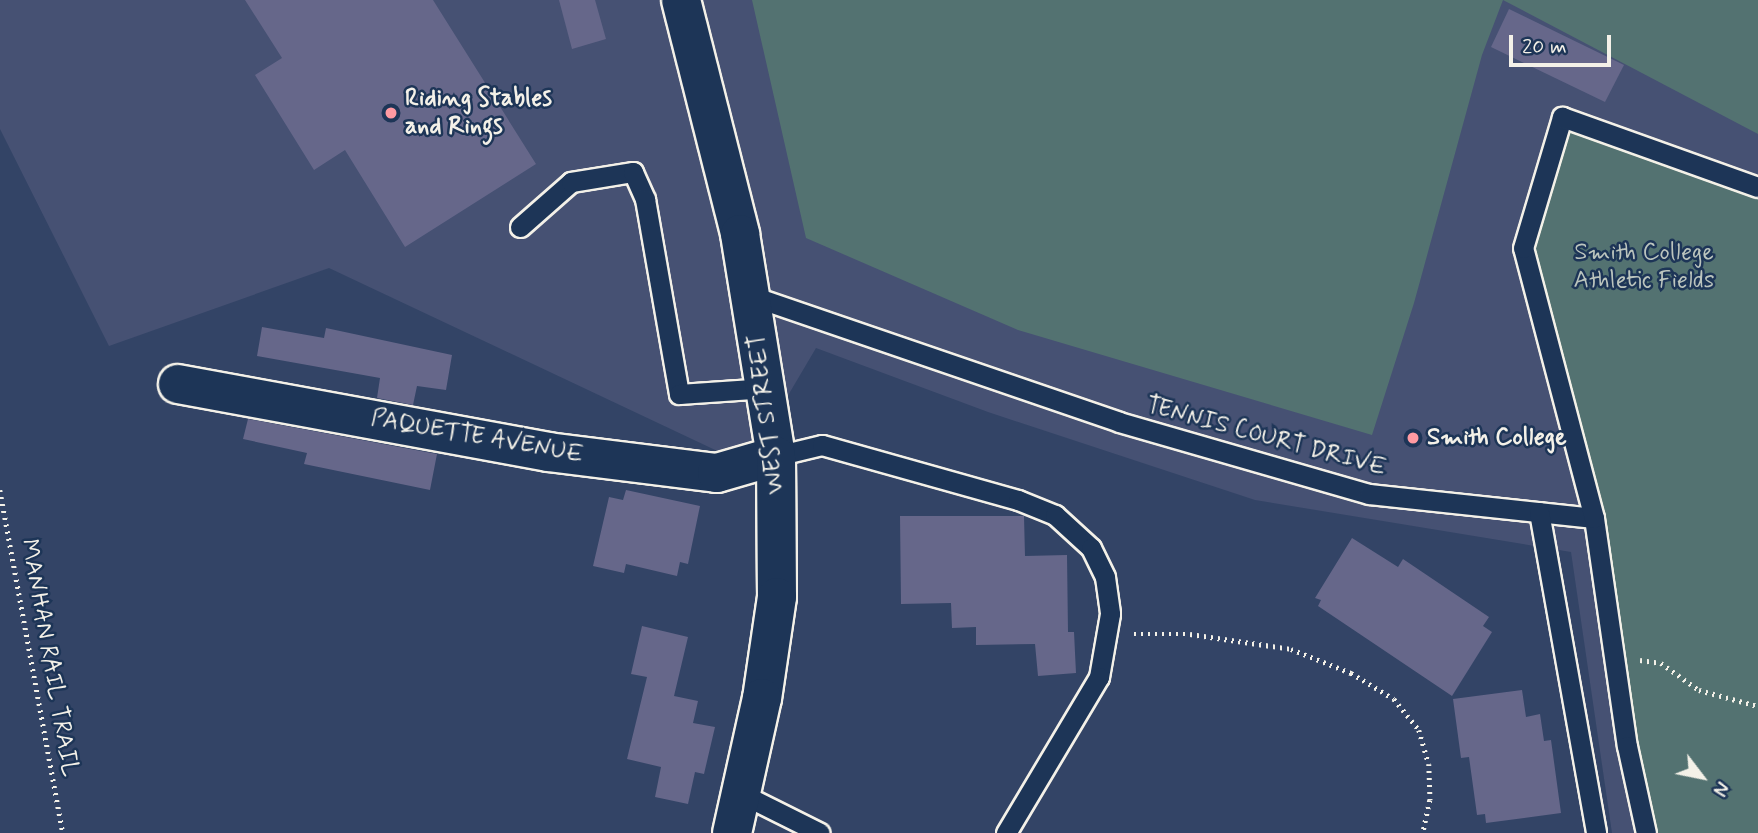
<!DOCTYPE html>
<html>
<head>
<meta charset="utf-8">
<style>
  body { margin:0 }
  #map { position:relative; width:1758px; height:833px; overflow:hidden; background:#346; font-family:Mynerve,sans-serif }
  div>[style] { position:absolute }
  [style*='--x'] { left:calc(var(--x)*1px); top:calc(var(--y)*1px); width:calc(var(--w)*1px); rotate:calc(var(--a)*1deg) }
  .built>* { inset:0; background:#465173 }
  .green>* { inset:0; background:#537271 }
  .building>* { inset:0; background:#66678a }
  .path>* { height:4.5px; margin-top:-2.25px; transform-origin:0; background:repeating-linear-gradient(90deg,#f4f1e8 0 2px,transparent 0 7px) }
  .roads { filter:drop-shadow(2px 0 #f4f1e8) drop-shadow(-2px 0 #f4f1e8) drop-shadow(0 2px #f4f1e8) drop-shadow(0 -2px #f4f1e8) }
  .service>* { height:19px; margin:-9.5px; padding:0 9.5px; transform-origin:9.5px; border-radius:9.5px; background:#1d3557 }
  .minor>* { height:38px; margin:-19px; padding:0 19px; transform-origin:19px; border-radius:19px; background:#1d3557 }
  .secondary>* { height:38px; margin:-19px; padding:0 19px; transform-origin:19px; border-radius:19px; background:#1d3557 }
  .dots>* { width:19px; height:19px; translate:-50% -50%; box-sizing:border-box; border:4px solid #1d3557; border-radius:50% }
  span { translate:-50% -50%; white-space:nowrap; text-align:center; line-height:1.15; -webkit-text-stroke:5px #1d3557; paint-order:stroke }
  .poi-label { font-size:24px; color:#f4f1e8; font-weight:700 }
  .left { translate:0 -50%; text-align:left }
  .park-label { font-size:24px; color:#bcc5be }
  .street-label { font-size:24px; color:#f4f1e8 }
  .north { position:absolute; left:1667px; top:742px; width:70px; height:70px; -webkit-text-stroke:5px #1d3557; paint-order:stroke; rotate:122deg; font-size:19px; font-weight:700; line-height:28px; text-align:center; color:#f4f1e8 }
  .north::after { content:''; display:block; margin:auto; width:24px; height:32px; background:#f4f1e8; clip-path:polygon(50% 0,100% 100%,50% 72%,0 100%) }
  .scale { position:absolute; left:1509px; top:35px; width:102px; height:32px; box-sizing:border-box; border:4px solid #f4f1e8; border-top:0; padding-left:9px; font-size:21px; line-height:24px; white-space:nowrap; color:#f4f1e8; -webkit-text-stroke:5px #1d3557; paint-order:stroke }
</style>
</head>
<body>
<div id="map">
  <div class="built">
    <i style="clip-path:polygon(0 0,1758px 0,1758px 833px,1612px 833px,1571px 552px,1255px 500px,988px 412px,816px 348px,747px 465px,329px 268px,109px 346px,0 129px)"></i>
  </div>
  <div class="green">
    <i style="clip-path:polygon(752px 0,1503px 0,1482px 55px,1414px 303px,1372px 435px,1018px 330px,806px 238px)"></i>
    <i style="clip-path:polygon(1503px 0,1758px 0,1758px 134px)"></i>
    <i style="clip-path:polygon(1562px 117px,1758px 187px,1758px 833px,1646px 833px,1594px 518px,1523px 248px)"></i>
  </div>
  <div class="building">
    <i style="clip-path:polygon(245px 0,433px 0,536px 164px,405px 247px,345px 150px,314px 170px,255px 75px,282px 58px)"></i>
    <i style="clip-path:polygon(559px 0,595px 0,606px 39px,572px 49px)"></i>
    <i style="clip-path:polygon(1509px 9px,1624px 65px,1605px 102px,1491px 47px)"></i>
    <i style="clip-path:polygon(262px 327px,324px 338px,326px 328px,452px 355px,446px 390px,417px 386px,413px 405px,377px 398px,380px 378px,257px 356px)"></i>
    <i style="clip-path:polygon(248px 419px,437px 454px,430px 490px,304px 464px,307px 453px,243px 439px)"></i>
    <i style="clip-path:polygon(626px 490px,700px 506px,688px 564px,680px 562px,677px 576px,626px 564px,624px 573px,593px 566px,609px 497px,623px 500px)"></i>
    <i style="clip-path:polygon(900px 516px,1024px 516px,1025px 556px,1067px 555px,1068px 632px,1074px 632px,1076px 673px,1038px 676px,1035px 644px,976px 645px,976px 627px,952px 628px,951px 603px,901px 604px)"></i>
    <i style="clip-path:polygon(1352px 538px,1398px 567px,1403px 559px,1489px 617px,1483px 626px,1492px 632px,1452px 696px,1318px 606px,1321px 600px,1315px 598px)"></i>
    <i style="clip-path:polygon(642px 626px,688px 637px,674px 696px,698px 701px,693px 723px,715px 727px,704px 774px,695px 772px,688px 804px,655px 797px,661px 767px,627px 759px,647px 677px,631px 674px)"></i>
    <i style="clip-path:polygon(1522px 690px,1526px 717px,1540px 714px,1544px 741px,1551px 740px,1561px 813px,1486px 823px,1485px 814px,1477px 815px,1469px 757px,1461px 758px,1453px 699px)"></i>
  </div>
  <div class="path">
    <i style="--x:0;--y:490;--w:349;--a:79.6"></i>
    <i style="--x:1134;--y:634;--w:56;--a:0"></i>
    <i style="--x:1190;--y:634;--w:102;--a:8.4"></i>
    <i style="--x:1291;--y:649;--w:65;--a:21.8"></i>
    <i style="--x:1351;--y:673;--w:50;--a:31.2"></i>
    <i style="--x:1394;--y:699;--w:40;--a:51"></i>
    <i style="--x:1419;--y:730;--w:35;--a:74"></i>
    <i style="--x:1429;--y:764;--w:36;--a:88"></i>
    <i style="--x:1430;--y:800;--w:34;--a:102"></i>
    <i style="--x:1640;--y:660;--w:21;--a:8"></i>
    <i style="--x:1661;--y:663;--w:47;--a:35.4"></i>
    <i style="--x:1699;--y:690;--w:61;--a:15.2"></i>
  </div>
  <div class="roads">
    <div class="service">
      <i style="--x:520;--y:227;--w:68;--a:-41.4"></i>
      <i style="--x:571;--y:182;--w:63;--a:-9.2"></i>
      <i style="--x:633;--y:172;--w:30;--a:66"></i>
      <i style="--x:645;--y:199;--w:198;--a:80.1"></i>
      <i style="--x:679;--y:394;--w:88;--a:-3.9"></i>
      <i style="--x:752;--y:296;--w:388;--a:18.9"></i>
      <i style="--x:1119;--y:422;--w:260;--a:16.1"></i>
      <i style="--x:1369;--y:494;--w:226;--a:6.1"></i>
      <i style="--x:1594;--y:518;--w:230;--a:81.8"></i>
      <i style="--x:1627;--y:746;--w:89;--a:77.7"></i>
      <i style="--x:776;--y:456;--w:47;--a:-13.4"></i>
      <i style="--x:822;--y:445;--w:204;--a:15.7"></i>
      <i style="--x:1018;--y:500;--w:40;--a:22"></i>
      <i style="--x:1055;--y:515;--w:49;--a:42.5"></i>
      <i style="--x:1091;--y:548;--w:32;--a:64"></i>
      <i style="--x:1105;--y:577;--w:37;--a:82"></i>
      <i style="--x:1110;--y:614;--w:64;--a:99.9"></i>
      <i style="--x:1099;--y:677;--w:182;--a:120.8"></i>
      <i style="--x:1539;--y:512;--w:326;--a:79.9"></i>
      <i style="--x:1594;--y:518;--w:279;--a:-104.7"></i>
      <i style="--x:1523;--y:248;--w:137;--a:-73.4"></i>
      <i style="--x:1562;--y:117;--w:208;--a:19.7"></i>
      <i style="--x:740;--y:793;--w:89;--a:26.6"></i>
    </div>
    <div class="minor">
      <i style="--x:178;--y:384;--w:376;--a:10.4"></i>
      <i style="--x:548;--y:452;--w:170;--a:7.1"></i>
      <i style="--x:717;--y:473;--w:61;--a:-16.1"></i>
    </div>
    <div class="secondary">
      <i style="--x:681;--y:0;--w:241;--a:75.8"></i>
      <i style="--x:740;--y:234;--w:225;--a:80.8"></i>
      <i style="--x:776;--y:456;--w:141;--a:89.6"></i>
      <i style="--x:777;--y:597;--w:102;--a:98.4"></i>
      <i style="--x:762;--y:698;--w:138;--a:102.5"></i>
    </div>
  </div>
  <div class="dots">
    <i style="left:391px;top:113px;background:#ff9aa2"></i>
    <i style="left:1413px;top:438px;background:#ff9aa2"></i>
  </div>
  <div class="poi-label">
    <span class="left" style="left:405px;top:113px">Riding Stables<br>and Rings</span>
    <span class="left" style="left:1427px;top:438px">Smith College</span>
  </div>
  <div class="park-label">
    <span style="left:1644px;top:267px">Smith College<br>Athletic Fields</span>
  </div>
  <div class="street-label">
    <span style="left:767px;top:414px;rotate:-97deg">WEST STREET</span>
    <span style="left:477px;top:437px;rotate:10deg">PAQUETTE AVENUE</span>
    <span style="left:1266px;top:437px;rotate:15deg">TENNIS COURT DRIVE</span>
    <span style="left:49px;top:658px;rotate:80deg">MANHAN RAIL TRAIL</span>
  </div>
  <div class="north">N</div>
  <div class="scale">20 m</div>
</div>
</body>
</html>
